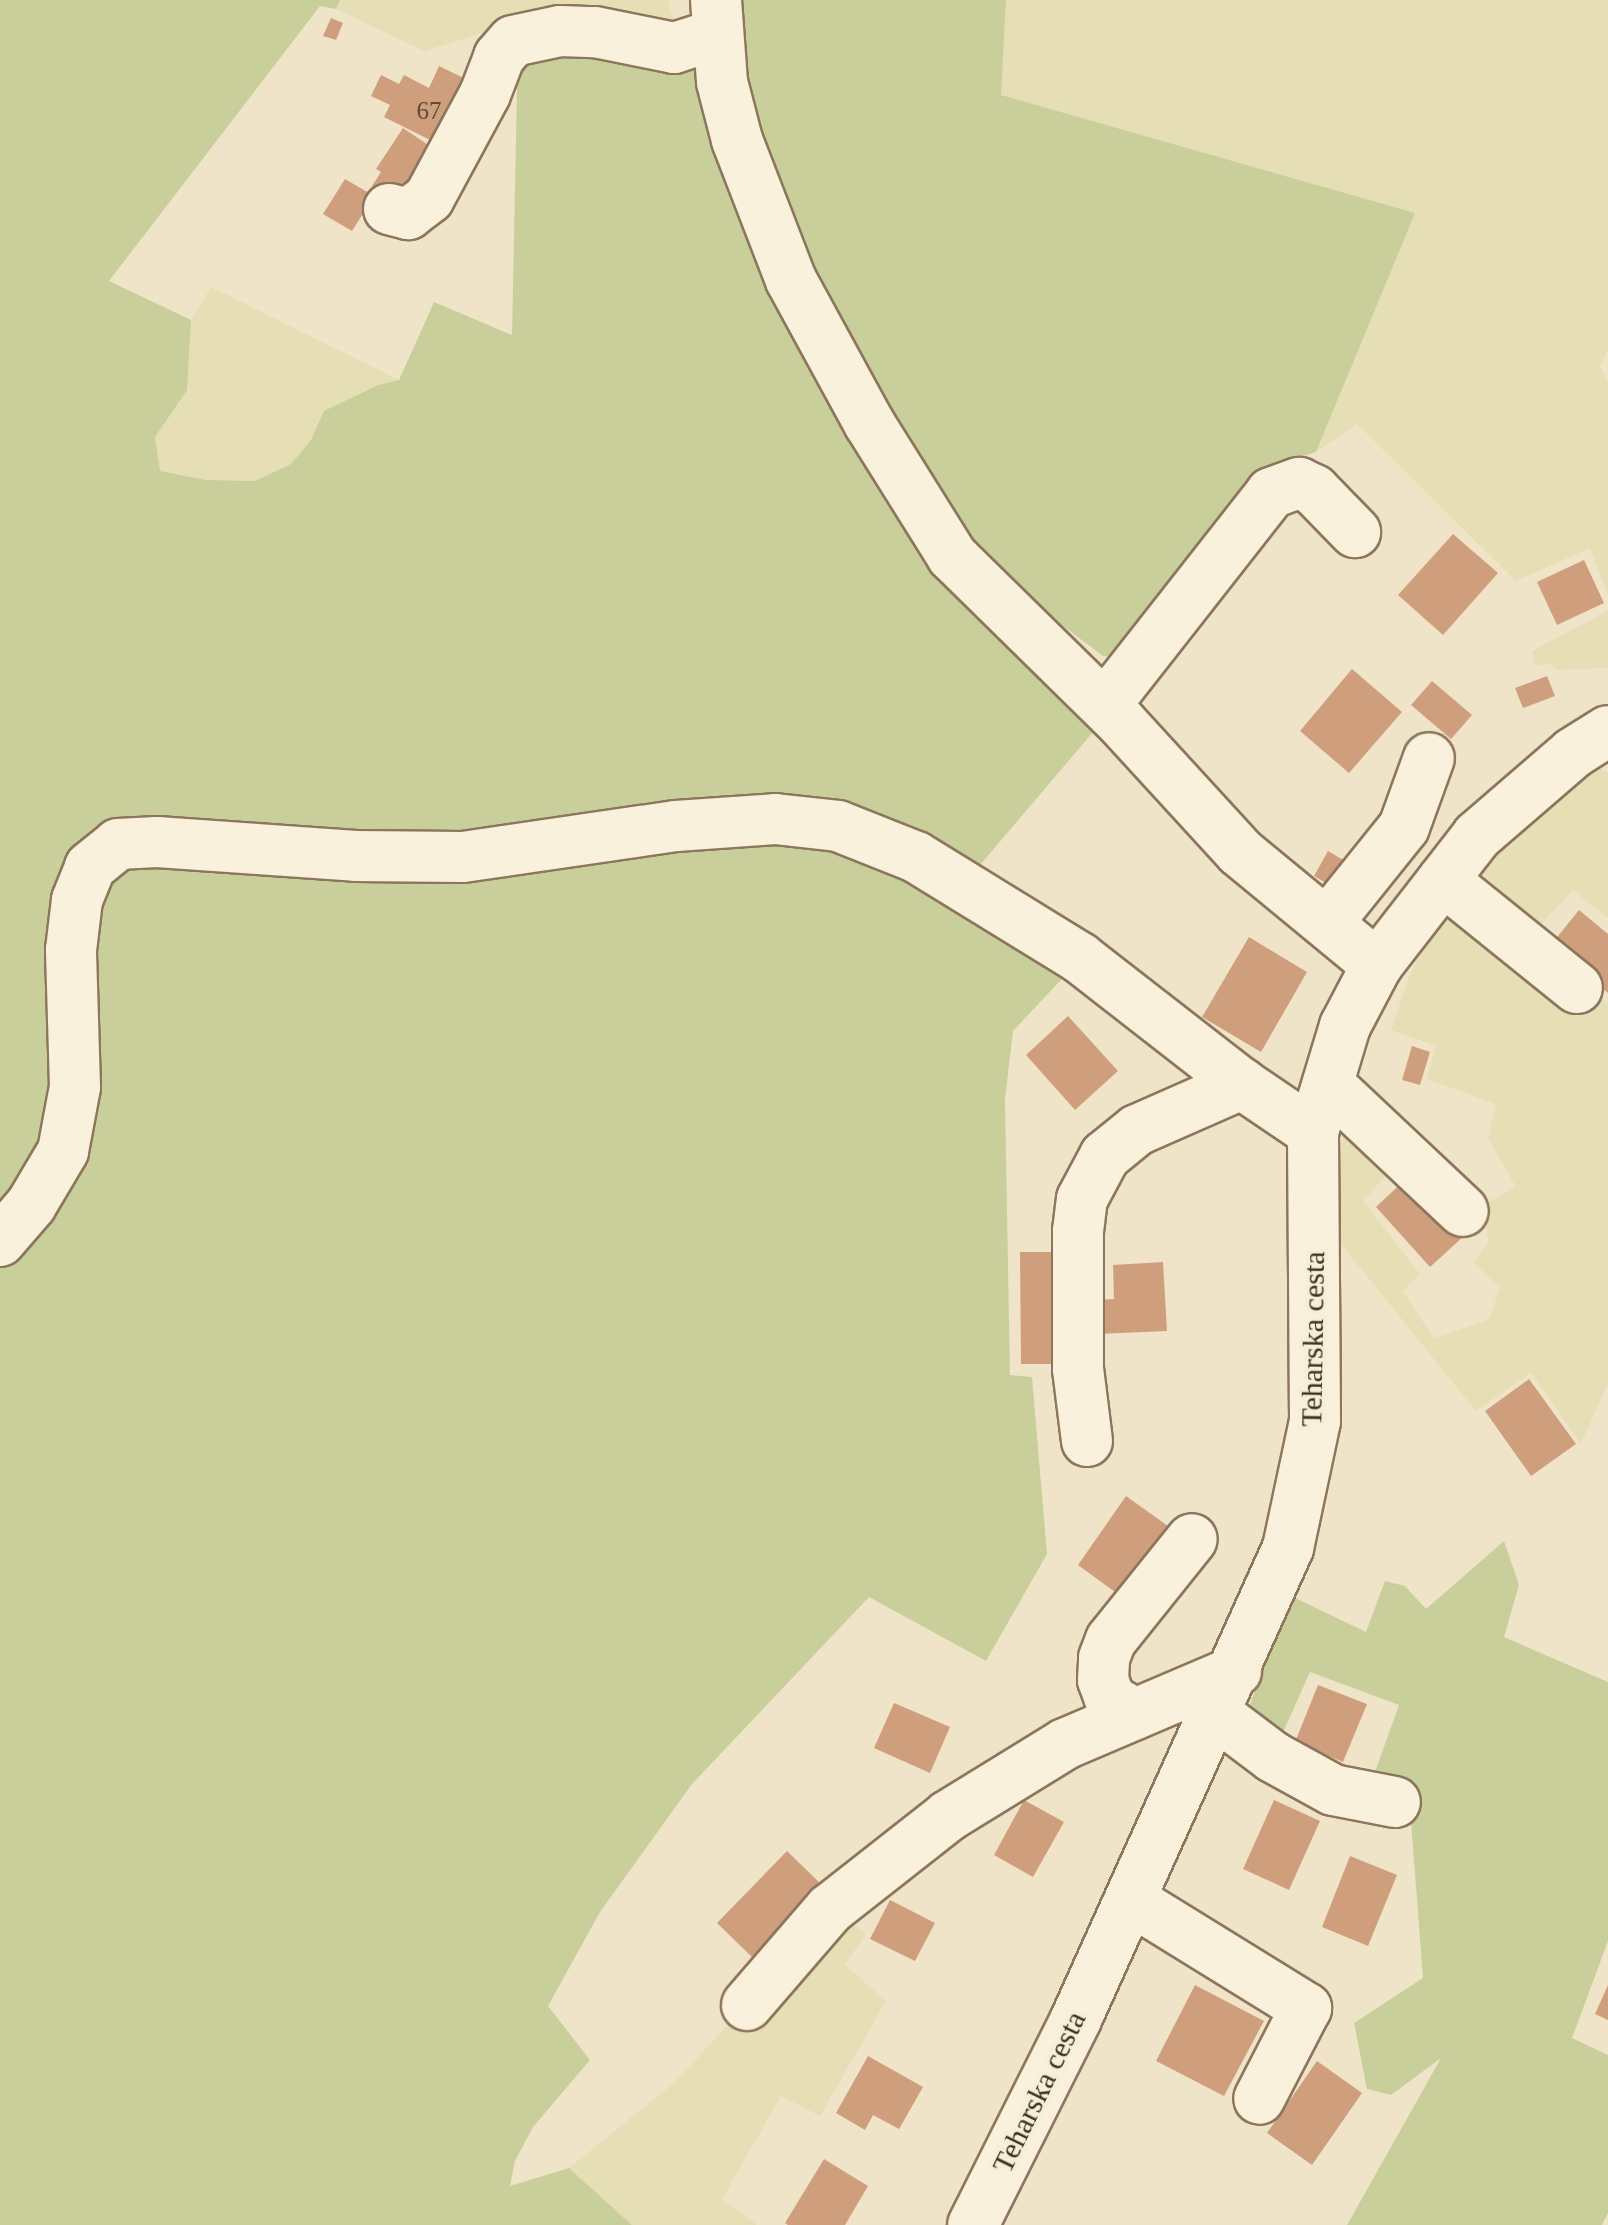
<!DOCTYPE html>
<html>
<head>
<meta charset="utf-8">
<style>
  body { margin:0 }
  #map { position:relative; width:1608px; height:2225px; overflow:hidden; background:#f0e4c8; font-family:Georgia,serif }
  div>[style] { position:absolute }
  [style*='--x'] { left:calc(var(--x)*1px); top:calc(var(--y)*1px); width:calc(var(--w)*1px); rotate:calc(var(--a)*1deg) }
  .farmland>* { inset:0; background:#e6deb5 }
  .green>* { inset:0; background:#c9cf9b }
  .building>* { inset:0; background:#cf9f7d }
  .roads { filter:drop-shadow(2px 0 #8d765c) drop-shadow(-2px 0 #8d765c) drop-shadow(0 2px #8d765c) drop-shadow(0 -2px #8d765c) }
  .minor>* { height:50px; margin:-25px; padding:0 25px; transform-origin:25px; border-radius:25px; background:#faf1dc }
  span { translate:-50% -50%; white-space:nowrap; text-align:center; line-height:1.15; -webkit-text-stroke:8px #f7eed8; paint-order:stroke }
  .number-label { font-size:25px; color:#624a37 }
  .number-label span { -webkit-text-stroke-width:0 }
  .street-label { font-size:30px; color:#3d2e20 }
</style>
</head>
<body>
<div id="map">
  <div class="farmland">
    <i style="clip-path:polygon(340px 0,668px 0,675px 27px,502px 27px,424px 51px,336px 9px)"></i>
    <i style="clip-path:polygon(1006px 0,1608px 0,1608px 349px,1600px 367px,1608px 381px,1608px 596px,1590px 548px,1516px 581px,1357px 424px,1316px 452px,1414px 213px,1000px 95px)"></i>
    <i style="clip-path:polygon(211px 287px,399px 380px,378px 385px,324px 411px,311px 441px,291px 464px,255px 481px,206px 480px,160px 471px,155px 436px,186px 390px,191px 320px)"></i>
    <i style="clip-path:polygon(1608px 611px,1608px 668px,1555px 670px,1549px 663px,1536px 666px,1532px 651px)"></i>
    <i style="clip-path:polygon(1595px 766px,1608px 773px,1608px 918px,1573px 890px,1531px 935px,1475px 891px,1492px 856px)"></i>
    <i style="clip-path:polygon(1466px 912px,1587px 1011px,1601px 997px,1608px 1003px,1608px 1383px,1581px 1444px,1531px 1373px,1476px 1411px,1341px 1244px,1340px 1147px,1346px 1128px,1402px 1157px,1363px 1201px,1420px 1274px,1403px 1291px,1434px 1339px,1489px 1319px,1500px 1288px,1474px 1263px,1488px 1243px,1485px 1204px,1516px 1187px,1488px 1139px,1496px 1104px,1427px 1079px,1436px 1046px,1391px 1030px,1409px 976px,1438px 923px)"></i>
    <i style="clip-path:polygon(836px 1915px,866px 1933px,845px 1965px,886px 2001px,820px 2116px,781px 2096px,753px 2145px,722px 2199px,757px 2225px,632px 2225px,569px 2168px,674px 2083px,729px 2024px,740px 2027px)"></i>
  </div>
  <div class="green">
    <i style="clip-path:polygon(0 0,340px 0,336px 9px,320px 6px,109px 281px,191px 320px,187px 390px,155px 437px,160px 471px,206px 480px,255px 481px,291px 464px,311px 440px,324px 411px,378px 385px,399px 380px,434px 302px,512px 335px,517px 89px,503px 60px,518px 48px,669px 58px,701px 72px,769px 270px,1105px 718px,969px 878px,858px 821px,575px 832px,107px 833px,52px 1141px,0 1220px)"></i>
    <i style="clip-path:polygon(734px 0,1006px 0,1001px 95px,1415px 213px,1316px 452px,1269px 467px,1119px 658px,1103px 656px,1007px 584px,940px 509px,829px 300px,772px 170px,752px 112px)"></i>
    <i style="clip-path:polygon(840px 835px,1073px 967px,1013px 1031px,1005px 1099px,1010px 1375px,1032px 1377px,1047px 1554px,986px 1661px,869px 1597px,692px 1784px,600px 1912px,548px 2006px,590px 2060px,533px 2127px,515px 2161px,510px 2186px,569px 2168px,632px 2225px,0 2225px,0 1256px,42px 1210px,80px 955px,116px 851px)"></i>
    <i style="clip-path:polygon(1504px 1541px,1519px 1585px,1504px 1637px,1608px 1682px,1608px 1941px,1572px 2038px,1608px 2055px,1608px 2213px,1602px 2225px,1347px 2225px,1441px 2058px,1391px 2095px,1367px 2089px,1354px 2023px,1423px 1978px,1409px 1796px,1372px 1780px,1399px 1705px,1310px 1672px,1276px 1748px,1244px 1720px,1291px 1596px,1366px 1632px,1385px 1581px,1405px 1586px,1426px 1609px)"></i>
  </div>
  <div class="building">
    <i style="clip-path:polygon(331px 18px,343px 23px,336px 40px,323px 36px)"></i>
    <i style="clip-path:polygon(439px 66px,482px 87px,450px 150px,384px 117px,390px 105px,371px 96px,381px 75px,399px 84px,404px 75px,429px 88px)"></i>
    <i style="clip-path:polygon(403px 128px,449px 159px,396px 202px,372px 186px,381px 172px,376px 169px)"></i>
    <i style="clip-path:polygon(345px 179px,374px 196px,352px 231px,323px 214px)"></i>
    <i style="clip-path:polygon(1453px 534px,1498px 573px,1443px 635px,1398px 595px)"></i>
    <i style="clip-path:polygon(1584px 560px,1604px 603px,1557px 625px,1537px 582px)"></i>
    <i style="clip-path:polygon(1352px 669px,1402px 712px,1349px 773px,1300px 731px)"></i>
    <i style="clip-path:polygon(1547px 676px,1555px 696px,1523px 708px,1515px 688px)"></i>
    <i style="clip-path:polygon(1432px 681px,1472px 715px,1451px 739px,1411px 705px)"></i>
    <i style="clip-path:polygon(1328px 851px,1350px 864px,1336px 889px,1314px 876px)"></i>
    <i style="clip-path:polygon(1579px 910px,1608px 934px,1608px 993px,1550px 946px)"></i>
    <i style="clip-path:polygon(1249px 937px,1307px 972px,1261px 1052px,1202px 1017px)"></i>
    <i style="clip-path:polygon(1068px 1016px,1118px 1071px,1075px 1110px,1026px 1055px)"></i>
    <i style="clip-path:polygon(1412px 1046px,1430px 1052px,1420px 1085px,1402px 1080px)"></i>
    <i style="clip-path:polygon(1410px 1175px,1465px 1235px,1430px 1267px,1376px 1207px)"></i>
    <i style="clip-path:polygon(1020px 1252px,1061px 1252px,1063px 1364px,1021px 1364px)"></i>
    <i style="clip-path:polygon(1163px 1262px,1167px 1331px,1098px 1334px,1096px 1300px,1114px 1299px,1113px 1265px)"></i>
    <i style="clip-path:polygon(1529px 1379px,1576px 1444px,1531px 1476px,1485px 1411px)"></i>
    <i style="clip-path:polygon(1126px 1496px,1175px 1531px,1126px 1600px,1078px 1565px)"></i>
    <i style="clip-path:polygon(1318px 1685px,1367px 1704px,1343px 1762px,1295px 1742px)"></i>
    <i style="clip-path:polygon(894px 1703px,950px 1727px,930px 1773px,874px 1748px)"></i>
    <i style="clip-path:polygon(1024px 1800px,1064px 1822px,1033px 1877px,994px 1855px)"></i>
    <i style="clip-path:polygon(1274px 1800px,1320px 1821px,1289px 1890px,1243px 1869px)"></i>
    <i style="clip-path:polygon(787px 1851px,825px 1888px,755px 1960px,717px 1923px)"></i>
    <i style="clip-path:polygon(1350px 1856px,1397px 1875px,1368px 1946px,1322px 1927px)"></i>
    <i style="clip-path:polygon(890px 1900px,935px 1923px,915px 1961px,870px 1939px)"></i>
    <i style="clip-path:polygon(1195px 1985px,1264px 2021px,1224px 2096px,1156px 2061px)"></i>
    <i style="clip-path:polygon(1608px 1985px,1608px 2020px,1595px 2014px)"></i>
    <i style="clip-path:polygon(868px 2056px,923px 2087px,899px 2129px,873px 2115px,865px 2130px,836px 2113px)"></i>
    <i style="clip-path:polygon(1317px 2061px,1362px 2093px,1312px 2165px,1267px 2133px)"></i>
    <i style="clip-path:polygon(824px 2159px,868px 2186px,845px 2225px,788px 2225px,785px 2223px)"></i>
  </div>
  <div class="roads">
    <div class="minor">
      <i style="--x:716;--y:0;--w:82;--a:85.8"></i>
      <i style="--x:722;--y:82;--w:60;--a:75.5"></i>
      <i style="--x:737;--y:140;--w:150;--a:68.9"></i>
      <i style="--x:791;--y:280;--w:163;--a:61.4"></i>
      <i style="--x:869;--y:423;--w:157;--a:58"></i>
      <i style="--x:952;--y:556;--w:237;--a:44.5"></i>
      <i style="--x:1121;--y:722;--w:176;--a:47.5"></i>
      <i style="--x:1240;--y:852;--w:178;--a:39.5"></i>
      <i style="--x:389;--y:209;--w:20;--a:15"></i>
      <i style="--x:408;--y:214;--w:26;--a:-37"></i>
      <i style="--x:429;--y:198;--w:118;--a:-61.7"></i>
      <i style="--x:485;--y:94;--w:40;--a:-69"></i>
      <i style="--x:499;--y:57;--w:21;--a:-49"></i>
      <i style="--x:513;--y:41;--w:48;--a:-12"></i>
      <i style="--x:560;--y:31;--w:35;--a:2"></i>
      <i style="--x:595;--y:32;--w:81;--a:11.4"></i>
      <i style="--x:674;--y:48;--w:46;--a:-17.7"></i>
      <i style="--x:1105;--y:705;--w:269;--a:-51.9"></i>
      <i style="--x:1271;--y:493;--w:30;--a:-20"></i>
      <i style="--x:1299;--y:483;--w:17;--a:25"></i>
      <i style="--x:1314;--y:490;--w:59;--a:45.7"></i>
      <i style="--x:1443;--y:880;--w:172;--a:38.9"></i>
      <i style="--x:1327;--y:923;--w:123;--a:-51.3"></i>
      <i style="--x:1404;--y:827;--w:73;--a:-70.1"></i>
      <i style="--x:1328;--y:1084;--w:185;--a:43.3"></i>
      <i style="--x:0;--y:1241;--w:48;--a:-49.3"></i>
      <i style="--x:31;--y:1205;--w:63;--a:-59.3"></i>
      <i style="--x:63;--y:1151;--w:65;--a:-79.4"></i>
      <i style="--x:75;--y:1087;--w:137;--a:-91.7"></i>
      <i style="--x:71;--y:950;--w:50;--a:-83.2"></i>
      <i style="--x:77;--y:900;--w:35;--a:-68"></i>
      <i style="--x:90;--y:867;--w:36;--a:-39"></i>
      <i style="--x:118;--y:844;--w:39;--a:-3"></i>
      <i style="--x:157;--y:842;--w:199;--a:4"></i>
      <i style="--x:356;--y:856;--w:107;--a:0.5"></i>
      <i style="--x:463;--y:857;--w:215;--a:-8.3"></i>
      <i style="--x:676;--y:826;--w:99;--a:-4"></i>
      <i style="--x:775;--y:819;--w:63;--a:6.3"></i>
      <i style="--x:838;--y:826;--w:84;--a:21.7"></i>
      <i style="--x:916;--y:857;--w:193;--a:31.6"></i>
      <i style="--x:1080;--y:958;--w:205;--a:37.9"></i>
      <i style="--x:1242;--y:1084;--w:86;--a:34.1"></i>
      <i style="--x:1087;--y:1441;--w:73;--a:-97.1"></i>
      <i style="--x:1078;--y:1369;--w:138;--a:-90"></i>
      <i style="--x:1078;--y:1231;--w:32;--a:-83"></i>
      <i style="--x:1082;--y:1199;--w:49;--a:-61.9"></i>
      <i style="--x:1105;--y:1156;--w:41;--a:-39.1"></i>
      <i style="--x:1137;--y:1130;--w:115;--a:-23.7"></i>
      <i style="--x:1135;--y:1714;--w:29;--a:-149"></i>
      <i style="--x:1110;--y:1699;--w:20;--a:-110"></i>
      <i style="--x:1103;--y:1680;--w:22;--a:-87"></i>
      <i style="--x:1104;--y:1658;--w:19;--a:-69"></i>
      <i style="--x:1111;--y:1640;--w:129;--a:-51.3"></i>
      <i style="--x:1216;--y:1714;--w:71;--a:37"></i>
      <i style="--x:1273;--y:1757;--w:68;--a:28.8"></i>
      <i style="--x:1333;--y:1790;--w:63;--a:11"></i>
      <i style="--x:1131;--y:1900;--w:206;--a:31.7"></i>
      <i style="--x:1306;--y:2008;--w:102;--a:117.3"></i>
      <i style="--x:747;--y:2005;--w:127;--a:-49.2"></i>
      <i style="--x:830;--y:1909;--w:150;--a:-38.2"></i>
      <i style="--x:948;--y:1816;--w:137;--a:-31.6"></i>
      <i style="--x:1065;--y:1744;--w:186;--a:-23.1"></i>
      <i style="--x:973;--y:2225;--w:230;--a:-63.4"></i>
      <i style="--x:1076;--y:2019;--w:517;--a:-65.77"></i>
      <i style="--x:1288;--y:1548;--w:130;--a:-78"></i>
      <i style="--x:1315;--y:1421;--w:289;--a:-90.4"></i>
      <i style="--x:1313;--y:1132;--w:111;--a:-73.2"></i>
      <i style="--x:1345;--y:1026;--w:69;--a:-62.3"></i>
      <i style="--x:1377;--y:965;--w:163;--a:-52.2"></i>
      <i style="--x:1477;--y:836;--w:127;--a:-40.8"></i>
      <i style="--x:1573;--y:753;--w:41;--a:-32.2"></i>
    </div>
  </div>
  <div class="number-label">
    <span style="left:429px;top:111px">67</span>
  </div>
  <div class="street-label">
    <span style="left:1313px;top:1339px;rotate:-89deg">Teharska cesta</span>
    <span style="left:1039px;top:2092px;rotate:-64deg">Teharska cesta</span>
  </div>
</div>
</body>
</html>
